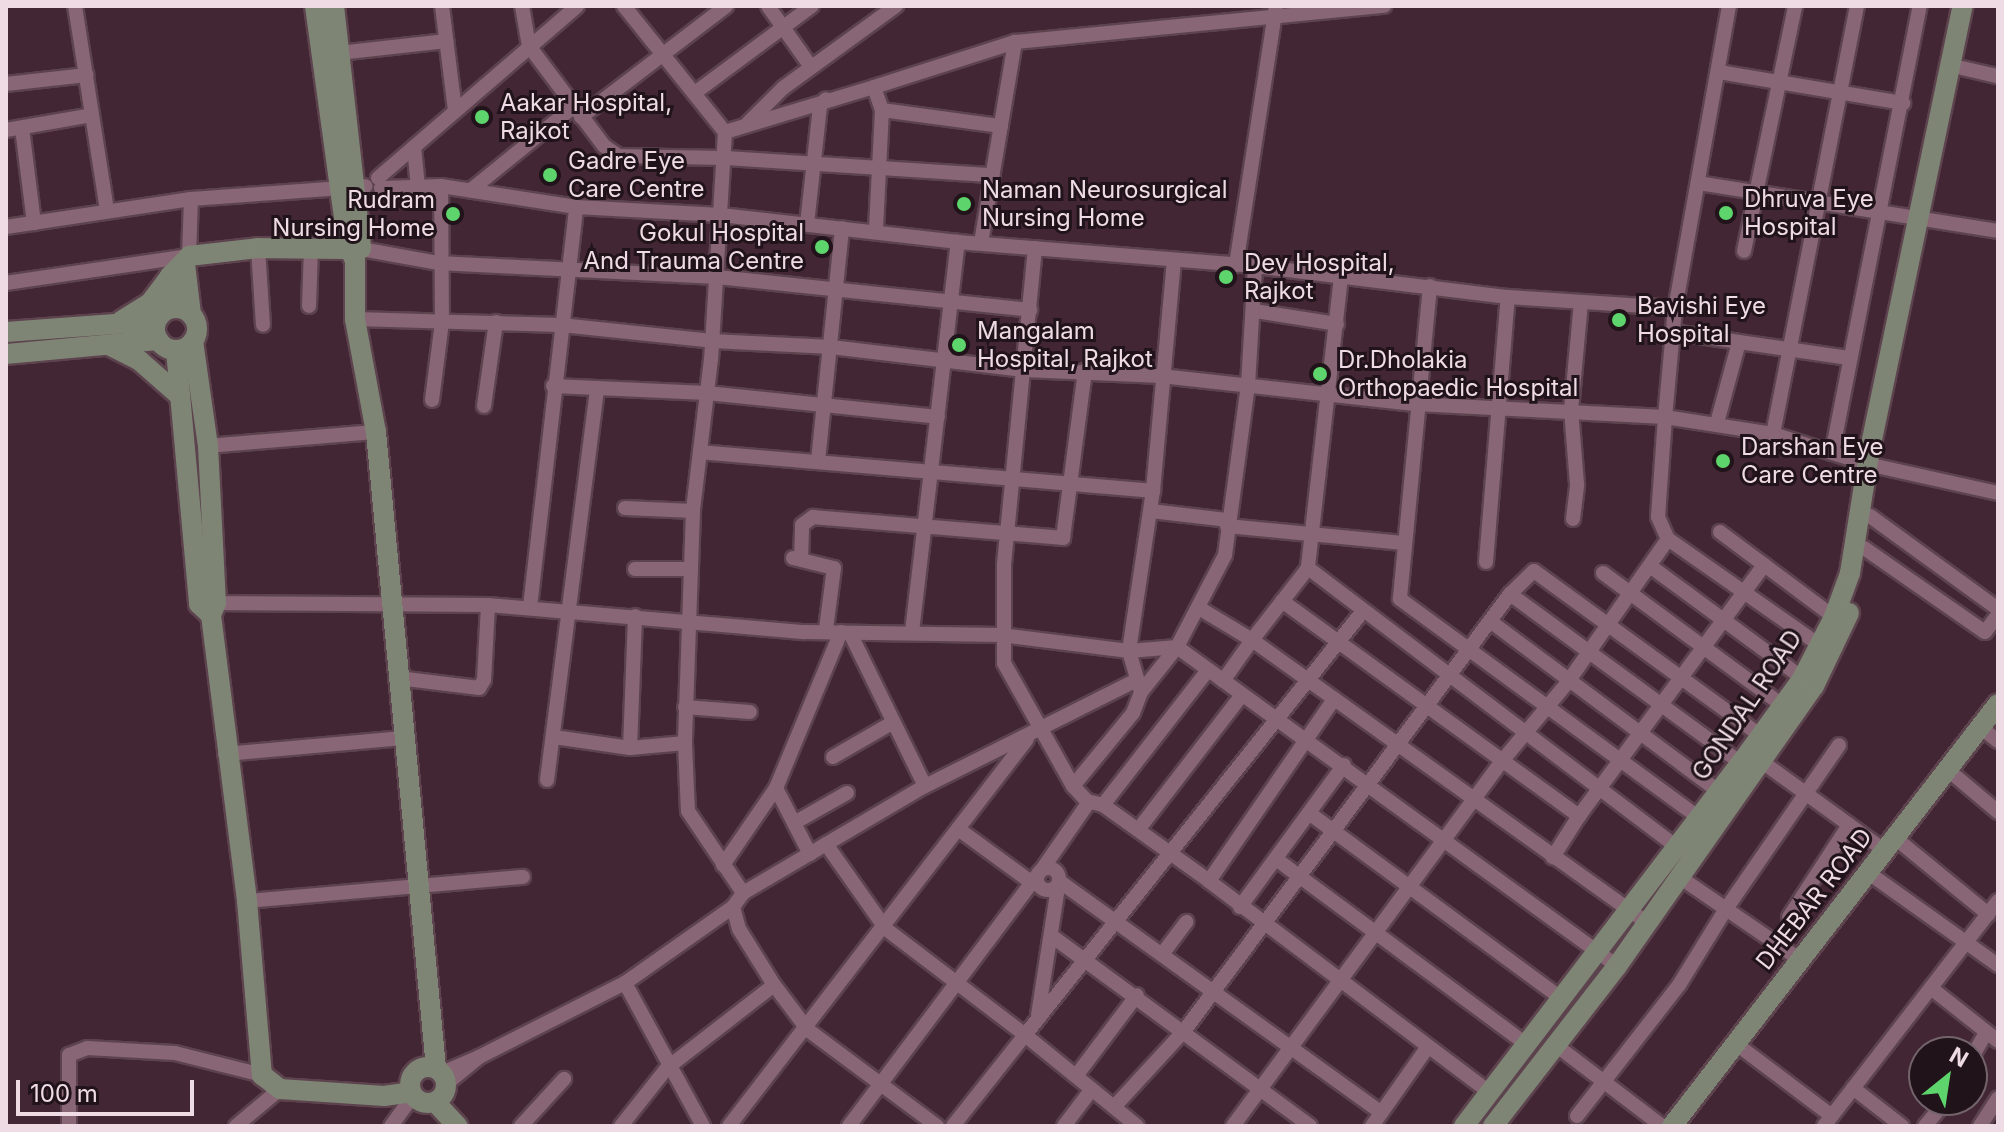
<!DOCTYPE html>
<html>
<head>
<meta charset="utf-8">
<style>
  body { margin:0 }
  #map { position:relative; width:2004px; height:1132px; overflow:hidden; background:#422633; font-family:Inter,sans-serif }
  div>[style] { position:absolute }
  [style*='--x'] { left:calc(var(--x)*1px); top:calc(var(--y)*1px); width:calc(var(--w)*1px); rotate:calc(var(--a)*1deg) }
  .roads { filter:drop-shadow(2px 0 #5c434e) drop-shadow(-2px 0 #5c434e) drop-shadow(0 2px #5c434e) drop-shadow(0 -2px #5c434e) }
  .street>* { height:14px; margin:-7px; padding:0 7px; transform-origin:7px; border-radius:7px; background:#886675 }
  .street>.ring { margin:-7px; padding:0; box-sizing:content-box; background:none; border:14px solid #886675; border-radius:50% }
  .secondary>* { height:20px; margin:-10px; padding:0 10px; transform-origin:10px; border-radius:10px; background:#7f8575 }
  .secondary>.ring { margin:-10px; padding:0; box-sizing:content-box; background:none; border:20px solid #7f8575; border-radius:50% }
  .dots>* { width:22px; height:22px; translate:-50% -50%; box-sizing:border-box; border:4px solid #201319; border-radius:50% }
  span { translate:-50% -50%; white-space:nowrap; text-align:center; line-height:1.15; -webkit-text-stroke:6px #201319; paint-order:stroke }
  .poi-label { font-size:24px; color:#efdbe3 }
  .left { translate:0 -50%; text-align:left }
  .right { translate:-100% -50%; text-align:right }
  .street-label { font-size:24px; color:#efdbe3 }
  .frame { position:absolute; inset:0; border:8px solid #efdbe3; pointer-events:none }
  .north { position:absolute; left:1908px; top:1036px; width:80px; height:80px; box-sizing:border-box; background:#201319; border:2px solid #73636a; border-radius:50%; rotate:30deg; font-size:22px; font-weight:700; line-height:32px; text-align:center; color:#efdbe3 }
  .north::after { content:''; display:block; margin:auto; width:28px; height:36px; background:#5ed56c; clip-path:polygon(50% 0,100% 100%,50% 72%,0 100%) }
  .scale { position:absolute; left:16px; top:1080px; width:178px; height:36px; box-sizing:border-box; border:4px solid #efdbe3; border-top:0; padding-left:10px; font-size:24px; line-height:28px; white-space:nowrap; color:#efdbe3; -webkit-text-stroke:6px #201319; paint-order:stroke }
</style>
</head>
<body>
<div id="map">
  <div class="roads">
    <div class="street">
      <i style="--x:75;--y:6;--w:206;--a:81.1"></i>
      <i style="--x:442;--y:6;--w:105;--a:82.9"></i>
      <i style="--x:522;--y:6;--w:41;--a:80.1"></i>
      <i style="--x:529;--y:46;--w:125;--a:53.1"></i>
      <i style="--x:604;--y:146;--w:18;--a:34"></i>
      <i style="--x:619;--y:156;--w:107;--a:1.1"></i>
      <i style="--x:726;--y:158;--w:267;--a:3.7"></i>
      <i style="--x:624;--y:6;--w:161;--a:51.3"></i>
      <i style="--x:725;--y:132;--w:227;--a:93.5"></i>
      <i style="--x:711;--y:359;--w:153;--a:96.8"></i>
      <i style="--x:693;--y:511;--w:232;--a:92"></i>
      <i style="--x:685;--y:743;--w:68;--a:87.5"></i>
      <i style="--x:688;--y:811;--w:99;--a:56.1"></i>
      <i style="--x:768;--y:6;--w:75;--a:54.8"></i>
      <i style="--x:1729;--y:6;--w:307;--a:100.1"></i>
      <i style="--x:1675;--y:308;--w:109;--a:95.2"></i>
      <i style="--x:1665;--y:417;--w:109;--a:8.9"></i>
      <i style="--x:1773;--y:434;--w:99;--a:17.7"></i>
      <i style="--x:1867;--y:464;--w:134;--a:12.5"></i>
      <i style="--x:330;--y:54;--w:117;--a:-6.4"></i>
      <i style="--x:1962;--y:68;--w:37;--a:13"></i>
      <i style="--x:1719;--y:72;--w:187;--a:9.6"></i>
      <i style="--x:6;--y:84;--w:81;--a:-6.4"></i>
      <i style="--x:874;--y:87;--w:148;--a:-17.7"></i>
      <i style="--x:1015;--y:42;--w:371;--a:-5.6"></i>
      <i style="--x:696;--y:92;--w:144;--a:-36.6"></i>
      <i style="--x:882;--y:110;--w:120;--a:7.7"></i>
      <i style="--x:581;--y:117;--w:183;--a:-37.4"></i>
      <i style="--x:748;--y:123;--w:49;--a:-45"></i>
      <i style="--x:783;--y:88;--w:140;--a:-36"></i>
      <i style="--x:22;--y:128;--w:96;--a:82.8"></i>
      <i style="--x:6;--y:130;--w:87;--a:-9.9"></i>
      <i style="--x:725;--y:132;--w:156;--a:-16.8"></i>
      <i style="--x:874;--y:87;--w:24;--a:71"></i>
      <i style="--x:882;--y:110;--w:120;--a:92.9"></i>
      <i style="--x:414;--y:147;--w:40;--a:84.3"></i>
      <i style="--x:378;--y:178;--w:263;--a:-40.8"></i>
      <i style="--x:1698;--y:183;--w:304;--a:9.1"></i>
      <i style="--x:381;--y:188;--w:60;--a:-1.9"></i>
      <i style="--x:441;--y:186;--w:137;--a:8.8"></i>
      <i style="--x:576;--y:207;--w:145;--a:3.2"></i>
      <i style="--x:721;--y:215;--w:239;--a:6.5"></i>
      <i style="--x:958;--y:242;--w:298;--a:4.6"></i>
      <i style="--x:1255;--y:266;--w:255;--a:7"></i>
      <i style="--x:1508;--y:297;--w:167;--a:3.8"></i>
      <i style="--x:471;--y:190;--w:132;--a:-39.1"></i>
      <i style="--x:807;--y:224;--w:119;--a:-83.7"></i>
      <i style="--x:820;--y:106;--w:9;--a:-49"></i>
      <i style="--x:6;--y:227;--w:187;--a:-8.6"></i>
      <i style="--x:191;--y:199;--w:175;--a:-4.2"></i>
      <i style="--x:981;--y:243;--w:204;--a:-80.4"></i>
      <i style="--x:258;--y:248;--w:77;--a:86.3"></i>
      <i style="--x:1035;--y:248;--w:319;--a:95.6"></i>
      <i style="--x:1004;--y:565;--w:98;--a:90"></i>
      <i style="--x:1004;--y:663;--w:141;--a:60.7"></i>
      <i style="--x:1073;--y:786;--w:21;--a:47"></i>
      <i style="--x:1087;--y:801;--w:16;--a:14"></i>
      <i style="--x:1103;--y:805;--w:130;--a:35.6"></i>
      <i style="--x:1209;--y:881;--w:351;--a:37"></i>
      <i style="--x:361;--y:249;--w:78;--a:10.3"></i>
      <i style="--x:438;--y:263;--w:279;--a:2.9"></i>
      <i style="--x:717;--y:277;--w:315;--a:6"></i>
      <i style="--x:1744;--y:251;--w:250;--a:-78.2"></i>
      <i style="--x:1236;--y:265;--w:262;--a:-81.2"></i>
      <i style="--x:1341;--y:277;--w:293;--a:96.5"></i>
      <i style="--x:1308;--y:568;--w:470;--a:37.1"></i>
      <i style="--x:6;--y:283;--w:185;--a:-8.4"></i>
      <i style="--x:189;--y:256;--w:57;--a:-88"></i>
      <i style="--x:1430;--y:286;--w:314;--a:95.5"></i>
      <i style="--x:1400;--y:599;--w:379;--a:36.2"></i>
      <i style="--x:309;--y:306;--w:58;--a:-88"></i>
      <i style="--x:1255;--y:311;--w:83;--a:9"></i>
      <i style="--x:355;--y:319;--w:206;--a:1.7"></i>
      <i style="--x:561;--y:325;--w:152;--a:6"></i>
      <i style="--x:712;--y:341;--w:119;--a:2.9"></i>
      <i style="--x:831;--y:347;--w:194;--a:6.8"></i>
      <i style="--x:1024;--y:370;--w:137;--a:2.5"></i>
      <i style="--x:1161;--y:376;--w:257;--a:6.3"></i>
      <i style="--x:1416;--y:404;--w:249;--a:3"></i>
      <i style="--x:1665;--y:417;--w:100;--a:94"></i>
      <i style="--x:1658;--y:517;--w:24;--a:66"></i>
      <i style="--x:1668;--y:539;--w:174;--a:125"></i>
      <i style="--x:1568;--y:682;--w:103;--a:129.9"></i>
      <i style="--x:1502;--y:761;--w:453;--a:126.4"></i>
      <i style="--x:1673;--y:332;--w:67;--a:8.6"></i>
      <i style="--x:553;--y:386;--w:154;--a:2.6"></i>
      <i style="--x:707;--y:393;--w:232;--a:5.9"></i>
      <i style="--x:432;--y:400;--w:79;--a:-82.7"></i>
      <i style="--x:442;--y:322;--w:136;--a:-90.4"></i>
      <i style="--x:484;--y:406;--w:85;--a:-81.9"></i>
      <i style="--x:1717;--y:423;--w:84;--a:-74.8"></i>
      <i style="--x:1739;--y:342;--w:111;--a:8.3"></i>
      <i style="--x:1773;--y:434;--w:436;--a:-78.9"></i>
      <i style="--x:208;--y:446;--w:169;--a:-4.8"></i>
      <i style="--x:700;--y:452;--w:455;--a:4.9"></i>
      <i style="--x:1832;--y:453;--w:456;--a:-78.9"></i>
      <i style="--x:818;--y:461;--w:234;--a:-84.1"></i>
      <i style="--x:625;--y:508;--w:68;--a:2.5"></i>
      <i style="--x:1151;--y:511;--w:78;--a:6.7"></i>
      <i style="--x:1870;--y:516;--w:158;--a:36"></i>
      <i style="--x:1573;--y:519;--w:35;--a:-83"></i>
      <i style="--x:1577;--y:484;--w:74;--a:-94.6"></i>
      <i style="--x:1571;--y:410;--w:108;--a:-84.7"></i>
      <i style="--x:1227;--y:526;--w:177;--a:5.5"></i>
      <i style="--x:1720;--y:532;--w:147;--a:36.7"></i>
      <i style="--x:1668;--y:539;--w:192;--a:35"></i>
      <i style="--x:1864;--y:548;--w:147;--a:34.8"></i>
      <i style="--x:1985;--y:632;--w:21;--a:-53"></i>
      <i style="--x:793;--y:558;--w:42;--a:13.7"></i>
      <i style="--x:834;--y:568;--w:62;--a:97.5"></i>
      <i style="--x:801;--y:559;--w:34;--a:-88"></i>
      <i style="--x:802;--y:525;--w:14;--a:-36"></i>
      <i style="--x:813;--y:517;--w:251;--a:4.8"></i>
      <i style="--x:1063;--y:538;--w:169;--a:-82.5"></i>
      <i style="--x:1486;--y:562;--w:266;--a:-85.3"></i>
      <i style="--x:1650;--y:566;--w:196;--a:36.3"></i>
      <i style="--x:1308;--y:568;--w:91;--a:127.9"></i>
      <i style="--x:1252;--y:640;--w:486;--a:35.6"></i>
      <i style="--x:635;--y:569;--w:56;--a:0"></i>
      <i style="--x:1603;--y:573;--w:231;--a:36.4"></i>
      <i style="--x:1510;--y:594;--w:293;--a:36.2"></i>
      <i style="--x:1282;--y:601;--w:367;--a:35.9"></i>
      <i style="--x:1579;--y:816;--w:49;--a:122.4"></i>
      <i style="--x:208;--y:603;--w:280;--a:0.4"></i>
      <i style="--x:488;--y:605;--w:318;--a:4.9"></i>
      <i style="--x:805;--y:632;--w:196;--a:0.9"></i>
      <i style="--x:1001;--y:635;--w:129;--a:7.1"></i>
      <i style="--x:1129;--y:651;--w:48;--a:-4.8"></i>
      <i style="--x:1177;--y:647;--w:543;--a:35.94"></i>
      <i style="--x:530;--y:607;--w:403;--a:-83.4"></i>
      <i style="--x:1199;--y:608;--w:62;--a:31.1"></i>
      <i style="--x:1252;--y:640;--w:50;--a:125.3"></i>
      <i style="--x:1490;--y:621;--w:294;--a:36.7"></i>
      <i style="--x:912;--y:632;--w:393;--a:-83.3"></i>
      <i style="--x:850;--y:633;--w:170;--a:63.9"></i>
      <i style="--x:398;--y:678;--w:82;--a:7"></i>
      <i style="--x:479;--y:688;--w:9;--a:-58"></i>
      <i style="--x:484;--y:680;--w:75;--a:-86.9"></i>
      <i style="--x:1141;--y:692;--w:58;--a:-51.3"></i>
      <i style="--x:1177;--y:647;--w:104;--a:-62.4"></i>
      <i style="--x:1225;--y:555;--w:172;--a:-82.3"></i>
      <i style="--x:1248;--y:385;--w:119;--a:-86.6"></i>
      <i style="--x:685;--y:707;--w:65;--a:4.4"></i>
      <i style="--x:1980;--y:727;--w:23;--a:38"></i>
      <i style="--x:554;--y:737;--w:77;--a:8.2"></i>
      <i style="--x:630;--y:748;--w:55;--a:-5.2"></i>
      <i style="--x:630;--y:748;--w:132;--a:-87.8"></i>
      <i style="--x:225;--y:754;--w:179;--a:-5.1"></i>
      <i style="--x:833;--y:757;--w:68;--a:-30"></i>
      <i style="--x:1761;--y:761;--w:152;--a:35.9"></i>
      <i style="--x:1947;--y:769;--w:67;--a:40.1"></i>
      <i style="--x:547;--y:780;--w:391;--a:-82.7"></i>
      <i style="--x:1073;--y:786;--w:94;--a:-50.6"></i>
      <i style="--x:1133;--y:713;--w:22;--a:-69"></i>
      <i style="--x:1141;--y:692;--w:43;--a:-106.3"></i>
      <i style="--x:1129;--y:651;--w:162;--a:-81.5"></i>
      <i style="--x:1153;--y:491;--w:230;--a:-84.8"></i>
      <i style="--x:1103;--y:805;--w:171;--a:-52.1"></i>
      <i style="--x:1309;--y:813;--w:313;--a:36.3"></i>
      <i style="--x:1579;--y:816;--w:312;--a:-53.6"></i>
      <i style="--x:794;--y:823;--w:61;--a:-29.5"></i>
      <i style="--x:1138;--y:830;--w:170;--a:-52.4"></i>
      <i style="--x:961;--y:831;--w:87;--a:36.1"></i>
      <i style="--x:1894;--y:837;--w:122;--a:39.3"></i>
      <i style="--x:826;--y:844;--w:104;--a:54.8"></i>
      <i style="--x:886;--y:929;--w:175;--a:37.3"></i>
      <i style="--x:1025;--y:1035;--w:116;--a:128.4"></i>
      <i style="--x:810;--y:854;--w:74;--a:-117.3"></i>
      <i style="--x:776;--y:788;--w:169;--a:-67.4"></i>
      <i style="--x:1276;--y:859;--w:312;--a:36.5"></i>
      <i style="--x:723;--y:865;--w:93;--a:-55.5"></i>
      <i class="ring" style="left:1037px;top:868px;width:8px;height:8px"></i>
      <i style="--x:1041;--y:871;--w:84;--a:-55.2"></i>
      <i style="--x:1866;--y:871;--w:162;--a:35.5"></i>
      <i style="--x:1678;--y:876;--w:58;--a:34.5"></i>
      <i style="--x:1726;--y:909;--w:199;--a:-55.4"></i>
      <i style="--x:1209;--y:881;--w:221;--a:-55.5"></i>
      <i style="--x:247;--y:901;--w:277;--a:-5"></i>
      <i style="--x:1240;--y:907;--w:176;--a:-53.8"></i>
      <i style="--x:1789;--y:917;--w:110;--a:-56.9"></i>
      <i style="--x:1053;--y:937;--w:319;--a:36.3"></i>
      <i style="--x:1163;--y:953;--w:39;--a:-53"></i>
      <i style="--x:625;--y:983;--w:163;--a:61.4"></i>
      <i style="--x:1931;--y:988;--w:85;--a:38.3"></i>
      <i style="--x:1038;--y:1015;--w:136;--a:-81.1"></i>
      <i style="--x:1059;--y:881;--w:396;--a:35.7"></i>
      <i style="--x:1735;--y:1043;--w:121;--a:37"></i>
      <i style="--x:1557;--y:1046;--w:132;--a:37.3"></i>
      <i style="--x:479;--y:1057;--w:164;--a:-26.9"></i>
      <i style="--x:625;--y:983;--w:132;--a:-35.1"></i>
      <i style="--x:1972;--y:1057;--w:28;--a:-60"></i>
      <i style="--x:442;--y:1073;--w:40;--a:-23.4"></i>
      <i style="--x:479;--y:1057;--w:43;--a:140.7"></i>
      <i style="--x:1076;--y:1076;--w:101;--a:-53"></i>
      <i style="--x:1853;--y:1088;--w:62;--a:37.8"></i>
      <i style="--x:1114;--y:1107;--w:103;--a:-47.4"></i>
      <i style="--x:1184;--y:1031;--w:545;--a:-53.28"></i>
      <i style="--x:1510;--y:594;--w:33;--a:-44"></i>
      <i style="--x:1534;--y:571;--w:288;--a:36"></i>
      <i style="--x:1577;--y:1116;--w:166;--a:-52.1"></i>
      <i style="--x:1679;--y:985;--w:89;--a:-58.3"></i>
      <i style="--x:1726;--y:909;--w:88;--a:34.4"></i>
      <i style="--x:69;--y:1126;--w:71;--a:-90"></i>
      <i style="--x:69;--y:1055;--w:19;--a:-21"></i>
      <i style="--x:87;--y:1048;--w:88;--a:3.3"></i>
      <i style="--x:175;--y:1053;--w:90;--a:14.2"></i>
      <i style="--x:236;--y:1126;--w:57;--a:-40.1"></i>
      <i style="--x:391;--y:1126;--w:37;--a:-54"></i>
      <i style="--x:521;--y:1126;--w:64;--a:-47.5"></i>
      <i style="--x:621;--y:1126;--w:74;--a:-51.6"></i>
      <i style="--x:667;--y:1068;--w:135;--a:-37.8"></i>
      <i style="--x:729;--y:1126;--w:488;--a:-52.4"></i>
      <i style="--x:849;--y:1126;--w:316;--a:-53.1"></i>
      <i style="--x:937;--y:1126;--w:161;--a:-143.3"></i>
      <i style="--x:808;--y:1030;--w:56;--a:-127.1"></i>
      <i style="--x:774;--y:985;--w:66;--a:-122"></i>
      <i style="--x:739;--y:929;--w:23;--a:-105"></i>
      <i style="--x:733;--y:907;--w:17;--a:-54"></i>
      <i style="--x:743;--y:893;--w:211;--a:-30.5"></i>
      <i style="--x:925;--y:786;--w:237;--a:-26.6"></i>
      <i style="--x:1064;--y:1126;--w:46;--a:-52.9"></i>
      <i style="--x:1137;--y:1126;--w:144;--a:-140.9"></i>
      <i style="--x:1025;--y:1035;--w:542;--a:-51.44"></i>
      <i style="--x:1372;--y:1126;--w:95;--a:-54.8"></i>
      <i style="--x:1824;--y:1126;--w:284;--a:-52.3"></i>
      <i style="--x:1925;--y:1126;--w:34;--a:-50"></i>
      <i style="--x:1980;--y:1126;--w:33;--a:-57"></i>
    </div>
    <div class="secondary">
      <i style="--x:315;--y:6;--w:243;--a:82.2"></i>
      <i style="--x:348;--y:247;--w:15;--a:62"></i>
      <i style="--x:355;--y:260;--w:59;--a:90"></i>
      <i style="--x:355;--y:319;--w:115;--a:79.5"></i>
      <i style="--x:376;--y:432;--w:639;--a:84.61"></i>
      <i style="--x:334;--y:6;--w:244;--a:83.6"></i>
      <i style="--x:185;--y:264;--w:50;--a:83.2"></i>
      <i class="ring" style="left:155px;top:308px;width:22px;height:22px"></i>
      <i style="--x:172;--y:308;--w:32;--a:-94"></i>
      <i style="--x:170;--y:276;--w:28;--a:-46"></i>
      <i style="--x:189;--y:256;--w:69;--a:-6.6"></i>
      <i style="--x:258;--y:248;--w:102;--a:0.6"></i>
      <i style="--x:121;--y:321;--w:34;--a:-32"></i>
      <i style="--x:150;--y:303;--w:34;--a:-53"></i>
      <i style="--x:6;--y:332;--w:150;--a:-4.2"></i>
      <i style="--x:193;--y:341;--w:106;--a:81.9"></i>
      <i style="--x:208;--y:446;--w:157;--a:87.1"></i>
      <i style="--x:216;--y:603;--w:13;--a:113"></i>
      <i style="--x:211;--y:615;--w:288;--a:82.8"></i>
      <i style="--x:247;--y:901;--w:175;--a:85.1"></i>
      <i style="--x:262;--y:1075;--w:23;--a:38"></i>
      <i style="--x:280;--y:1089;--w:104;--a:3.9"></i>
      <i style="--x:384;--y:1096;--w:27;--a:-8"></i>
      <i style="--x:109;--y:345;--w:35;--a:27"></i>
      <i style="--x:140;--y:361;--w:53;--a:41.2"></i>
      <i style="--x:176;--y:350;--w:255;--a:84.8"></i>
      <i style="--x:199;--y:604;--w:16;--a:43"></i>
      <i style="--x:6;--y:354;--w:153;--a:-5.3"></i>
      <i class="ring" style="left:410px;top:1067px;width:16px;height:16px"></i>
      <i style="--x:435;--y:1102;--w:33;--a:47"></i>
      <i style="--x:1464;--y:1126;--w:457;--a:-52.7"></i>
      <i style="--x:1741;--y:763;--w:104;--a:-54"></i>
      <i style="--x:1802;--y:679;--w:70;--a:-62.7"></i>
      <i style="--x:1834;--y:617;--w:47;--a:-70"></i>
      <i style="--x:1850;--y:573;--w:121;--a:-80.9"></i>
      <i style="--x:1869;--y:454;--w:458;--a:-78.2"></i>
      <i style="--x:1493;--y:1126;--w:202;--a:-52.2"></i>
      <i style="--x:1617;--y:966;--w:342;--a:-54.9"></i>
      <i style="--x:1814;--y:686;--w:81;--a:-64.4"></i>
      <i style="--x:1672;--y:1126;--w:533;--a:-52.31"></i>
    </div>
  </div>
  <div class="dots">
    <i style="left:482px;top:117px;background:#5ed56c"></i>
    <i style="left:550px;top:175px;background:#5ed56c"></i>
    <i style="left:964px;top:204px;background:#5ed56c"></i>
    <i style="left:1726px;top:213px;background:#5ed56c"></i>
    <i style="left:453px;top:214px;background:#5ed56c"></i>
    <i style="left:822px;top:247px;background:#5ed56c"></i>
    <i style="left:1226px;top:277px;background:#5ed56c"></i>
    <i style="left:1619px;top:320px;background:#5ed56c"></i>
    <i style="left:959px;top:345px;background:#5ed56c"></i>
    <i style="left:1320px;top:374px;background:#5ed56c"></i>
    <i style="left:1723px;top:461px;background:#5ed56c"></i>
  </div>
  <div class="poi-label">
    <span class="left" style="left:500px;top:117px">Aakar Hospital,<br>Rajkot</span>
    <span class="left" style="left:568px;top:175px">Gadre Eye<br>Care Centre</span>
    <span class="left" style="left:982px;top:204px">Naman Neurosurgical<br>Nursing Home</span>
    <span class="left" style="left:1744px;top:213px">Dhruva Eye<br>Hospital</span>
    <span class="right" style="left:435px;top:214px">Rudram<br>Nursing Home</span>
    <span class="right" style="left:804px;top:247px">Gokul Hospital<br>And Trauma Centre</span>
    <span class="left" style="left:1244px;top:277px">Dev Hospital,<br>Rajkot</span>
    <span class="left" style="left:1637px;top:320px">Bavishi Eye<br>Hospital</span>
    <span class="left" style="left:977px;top:345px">Mangalam<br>Hospital, Rajkot</span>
    <span class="left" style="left:1338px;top:374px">Dr.Dholakia<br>Orthopaedic Hospital</span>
    <span class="left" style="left:1741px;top:461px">Darshan Eye<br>Care Centre</span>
  </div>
  <div class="street-label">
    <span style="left:1747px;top:705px;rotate:-56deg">GONDAL ROAD</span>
    <span style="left:1814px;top:899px;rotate:-52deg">DHEBAR ROAD</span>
  </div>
  <div class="frame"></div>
  <div class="north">N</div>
  <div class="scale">100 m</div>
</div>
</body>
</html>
